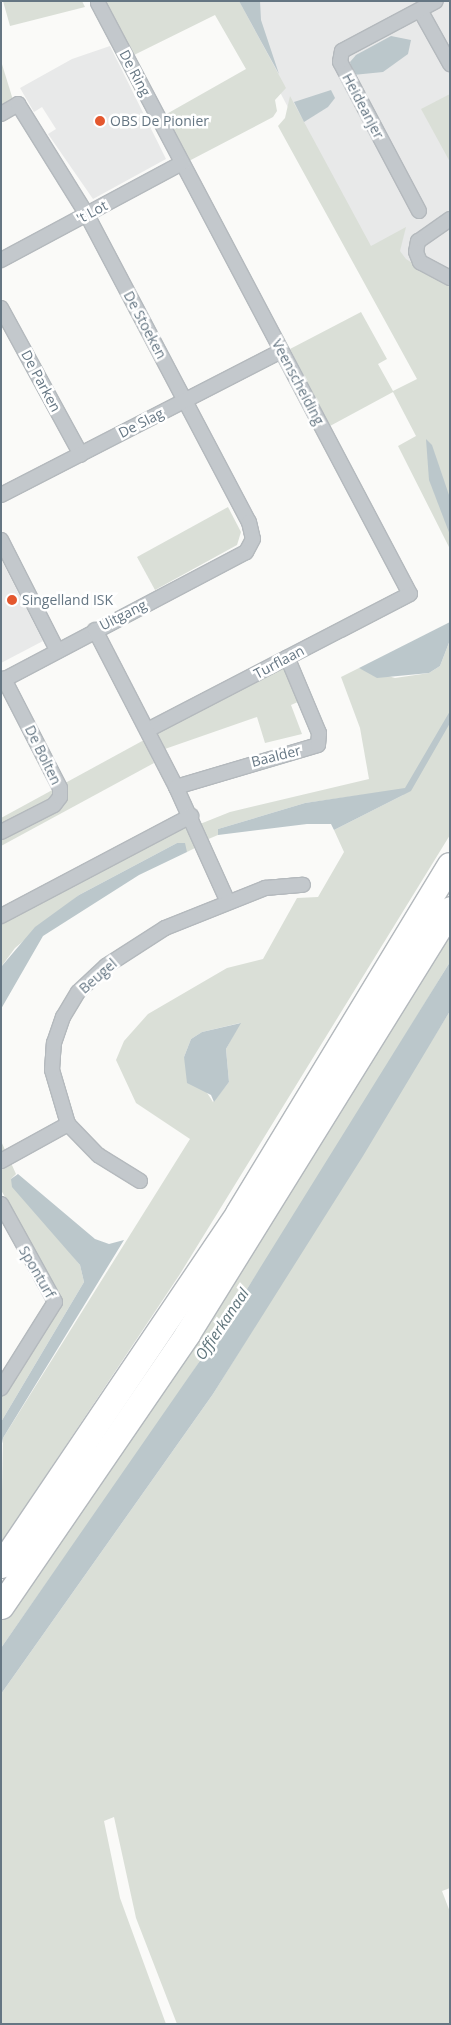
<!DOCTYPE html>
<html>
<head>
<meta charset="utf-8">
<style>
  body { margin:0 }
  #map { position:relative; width:451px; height:2025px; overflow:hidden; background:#fafaf8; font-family:"Open Sans",sans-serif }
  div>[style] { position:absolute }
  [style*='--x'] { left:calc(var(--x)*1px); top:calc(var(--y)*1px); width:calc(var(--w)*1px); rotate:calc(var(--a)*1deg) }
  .built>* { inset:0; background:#e8e9e9 }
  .green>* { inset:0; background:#dadfd7 }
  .water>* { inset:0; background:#bbc7cb }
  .roads { filter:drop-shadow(1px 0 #b4b9bd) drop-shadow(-1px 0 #b4b9bd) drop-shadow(0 1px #b4b9bd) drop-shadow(0 -1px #b4b9bd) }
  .minor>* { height:14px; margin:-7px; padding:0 7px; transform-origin:7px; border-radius:7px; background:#c3c8cc }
  .motorway>* { height:25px; margin:-12.5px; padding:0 12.5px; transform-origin:12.5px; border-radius:12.5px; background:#fff }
  .dots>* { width:14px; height:14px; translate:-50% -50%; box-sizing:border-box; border:2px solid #fff; border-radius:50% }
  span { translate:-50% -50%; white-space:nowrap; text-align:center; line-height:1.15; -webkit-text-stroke:5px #fff; paint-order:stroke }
  .street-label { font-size:14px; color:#657683 }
  .poi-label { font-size:14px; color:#657683 }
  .left { translate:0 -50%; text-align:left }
  .water-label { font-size:15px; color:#60757c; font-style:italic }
  .frame { position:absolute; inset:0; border:2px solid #657683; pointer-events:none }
</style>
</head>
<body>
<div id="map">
  <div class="built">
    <i style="clip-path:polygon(232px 1px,450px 1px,450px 397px,434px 385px)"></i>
    <i style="clip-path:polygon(110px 46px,166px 159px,93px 199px,48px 134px,56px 129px,42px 107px,34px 112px,20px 88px,72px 59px)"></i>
    <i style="clip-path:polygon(1px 559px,43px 641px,1px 663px)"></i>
  </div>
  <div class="green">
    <i style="clip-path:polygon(3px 1px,82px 1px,85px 7px,10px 26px)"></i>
    <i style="clip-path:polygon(239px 1px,286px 88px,275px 100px,277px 111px,273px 117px,187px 162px,163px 116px,246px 69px,215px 15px,132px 56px,105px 2px)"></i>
    <i style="clip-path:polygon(1px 61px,13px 100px,1px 107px)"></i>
    <i style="clip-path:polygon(450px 94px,450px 162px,421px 109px)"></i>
    <i style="clip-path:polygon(290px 96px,371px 246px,406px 227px,400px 251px,406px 259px,450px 287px,450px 549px,398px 446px,416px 436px,393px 392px,330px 426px,290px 349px,361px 312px,387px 359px,378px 364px,393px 391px,417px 379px,278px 126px,285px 118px)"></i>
    <i style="clip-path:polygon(228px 507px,241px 532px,237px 545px,155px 590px,137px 557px)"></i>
    <i style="clip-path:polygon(evenodd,450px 640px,450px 835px,180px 1274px,1px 1543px,3px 1438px,190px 1139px,136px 1103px,116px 1060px,124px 1041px,148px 1014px,227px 968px,263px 959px,297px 898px,318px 897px,344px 852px,334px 830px,403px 795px,405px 789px,305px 803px,218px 829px,218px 835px,206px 840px,200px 824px,230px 812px,369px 779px,360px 728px,341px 677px,359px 668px,395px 678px,429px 673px,440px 666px,450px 640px,240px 1023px,226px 1049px,229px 1082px,213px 1102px,184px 1057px,191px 1039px,202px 1032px,240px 1023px)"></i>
    <i style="clip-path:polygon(285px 663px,300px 701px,291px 705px,302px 734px,265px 743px,257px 717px,162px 750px,153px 733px)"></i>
    <i style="clip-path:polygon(144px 740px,154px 763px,1px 846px,1px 818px)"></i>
    <i style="clip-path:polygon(183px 825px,190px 826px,199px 846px,187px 852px,177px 843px,79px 895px,15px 948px,1px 967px,1px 922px)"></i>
    <i style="clip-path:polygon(450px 920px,450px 962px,289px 1225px,169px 1408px,1px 1648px,1px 1621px,47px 1557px)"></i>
    <i style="clip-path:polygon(450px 1011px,450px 1888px,442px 1891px,450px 1912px,450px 2024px,177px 2024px,136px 1918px,114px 1817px,104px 1821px,120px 1898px,166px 2024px,1px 2024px,1px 1694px,213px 1394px)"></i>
    <i style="clip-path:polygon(1px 1141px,16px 1174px,11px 1179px,80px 1265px,84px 1282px,1px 1422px,1px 1398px,61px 1305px,57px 1289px,1px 1190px)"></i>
  </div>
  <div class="water">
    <i style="clip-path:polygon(239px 1px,260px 1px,261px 20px,279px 74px)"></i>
    <i style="clip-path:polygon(391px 36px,411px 40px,408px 54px,383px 72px,353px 75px,350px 62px,356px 55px)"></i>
    <i style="clip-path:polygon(331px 90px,335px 98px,328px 107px,304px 122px,294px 102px)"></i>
    <i style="clip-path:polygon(426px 439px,432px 445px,450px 498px,450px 535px,429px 480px)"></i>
    <i style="clip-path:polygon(450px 622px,450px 640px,440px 666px,429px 673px,377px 678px,359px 668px)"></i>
    <i style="clip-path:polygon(450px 711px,450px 723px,411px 791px,334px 830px,331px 824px,307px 824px,218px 835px,218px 829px,305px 803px,405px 788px)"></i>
    <i style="clip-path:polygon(177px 843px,185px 843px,187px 852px,139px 875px,43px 936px,1px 1009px,1px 967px,35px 927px,79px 895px)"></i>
    <i style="clip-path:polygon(450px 962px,450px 1011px,363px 1156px,213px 1394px,1px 1694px,1px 1648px,224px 1326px)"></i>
    <i style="clip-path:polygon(241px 1023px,226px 1049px,229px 1082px,214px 1102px,211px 1095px,187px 1083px,184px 1057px,191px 1039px,202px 1032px)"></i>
    <i style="clip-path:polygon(18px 1174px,95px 1239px,109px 1244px,124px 1240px,3px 1438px,1px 1449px,1px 1422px,84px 1282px,80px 1265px,12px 1187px,11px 1179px)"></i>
  </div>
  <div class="roads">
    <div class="minor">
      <i style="--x:98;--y:3;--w:668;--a:62.17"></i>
      <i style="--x:410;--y:594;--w:295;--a:152.6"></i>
      <i style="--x:420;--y:10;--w:62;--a:60.9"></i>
      <i style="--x:1;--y:114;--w:20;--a:-30"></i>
      <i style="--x:18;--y:104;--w:131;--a:58.1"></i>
      <i style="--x:87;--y:215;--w:347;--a:62.2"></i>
      <i style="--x:249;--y:522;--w:17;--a:77"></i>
      <i style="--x:253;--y:539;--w:15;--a:118"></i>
      <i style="--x:246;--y:552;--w:277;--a:152.2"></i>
      <i style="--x:419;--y:211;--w:169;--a:-117.9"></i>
      <i style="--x:340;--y:62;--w:11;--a:-80"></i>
      <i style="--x:342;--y:51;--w:106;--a:-28"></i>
      <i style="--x:450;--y:219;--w:39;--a:145"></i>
      <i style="--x:418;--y:241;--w:11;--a:100"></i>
      <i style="--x:416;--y:252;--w:11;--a:68"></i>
      <i style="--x:420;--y:262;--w:34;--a:28"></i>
      <i style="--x:1;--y:260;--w:205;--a:-28.2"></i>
      <i style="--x:1;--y:308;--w:167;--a:61.4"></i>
      <i style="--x:1;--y:495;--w:315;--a:-27.2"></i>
      <i style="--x:1;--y:540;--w:123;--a:63"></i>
      <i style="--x:95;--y:630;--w:177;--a:62.7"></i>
      <i style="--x:1;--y:832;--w:59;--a:-27"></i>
      <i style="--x:54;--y:805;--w:10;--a:-53"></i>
      <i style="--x:60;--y:797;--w:9;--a:-90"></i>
      <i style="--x:60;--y:788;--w:123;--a:-117.2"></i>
      <i style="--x:227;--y:900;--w:124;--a:-114.3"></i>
      <i style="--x:176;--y:787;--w:148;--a:-16.5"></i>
      <i style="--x:318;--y:745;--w:12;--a:-85"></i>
      <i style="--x:319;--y:733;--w:82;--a:-112.8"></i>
      <i style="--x:1;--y:916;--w:215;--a:-27.8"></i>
      <i style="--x:1;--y:1161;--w:77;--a:-28.9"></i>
      <i style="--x:140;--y:1181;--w:49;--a:-148.2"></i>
      <i style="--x:98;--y:1155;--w:43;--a:-134.1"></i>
      <i style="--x:68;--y:1124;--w:56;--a:-106.5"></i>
      <i style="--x:52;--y:1070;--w:27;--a:-86"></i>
      <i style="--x:54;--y:1043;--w:28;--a:-71"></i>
      <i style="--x:63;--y:1017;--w:29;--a:-59"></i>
      <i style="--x:78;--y:992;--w:38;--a:-43"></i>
      <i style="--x:106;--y:966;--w:70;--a:-32.8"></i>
      <i style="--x:165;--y:928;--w:108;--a:-21.8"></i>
      <i style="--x:265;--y:888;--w:38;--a:-5"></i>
      <i style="--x:1;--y:1204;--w:112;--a:61.1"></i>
      <i style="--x:55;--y:1302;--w:102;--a:122.1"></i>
    </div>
    <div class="motorway">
      <i style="--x:1;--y:1565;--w:424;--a:-56"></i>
      <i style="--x:238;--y:1213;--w:407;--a:-58.7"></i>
      <i style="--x:1;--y:1606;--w:330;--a:-55.6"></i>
      <i style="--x:187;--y:1334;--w:500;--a:-58.2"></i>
    </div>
  </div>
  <div class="dots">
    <i style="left:100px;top:121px;background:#e4572e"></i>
    <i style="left:12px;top:600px;background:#e4572e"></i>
  </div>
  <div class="street-label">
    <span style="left:135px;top:73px;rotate:62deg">De Ring</span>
    <span style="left:363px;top:106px;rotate:62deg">Heideanjer</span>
    <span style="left:92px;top:212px;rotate:-28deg">'t Lot</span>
    <span style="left:145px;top:325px;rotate:62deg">De Stoeken</span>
    <span style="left:41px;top:381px;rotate:62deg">De Parken</span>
    <span style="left:298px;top:382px;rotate:62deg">Veenscheiding</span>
    <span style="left:141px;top:423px;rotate:-27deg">De Slag</span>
    <span style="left:123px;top:615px;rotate:-27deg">Uitgang</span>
    <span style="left:279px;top:662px;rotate:-28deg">Turflaan</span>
    <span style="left:43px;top:755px;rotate:64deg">De Bolten</span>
    <span style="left:276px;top:756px;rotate:-14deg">Baalder</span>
    <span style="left:98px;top:976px;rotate:-41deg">Beugel</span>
    <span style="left:37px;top:1272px;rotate:60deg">Sponturf</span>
  </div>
  <div class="poi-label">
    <span class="left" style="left:110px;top:121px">OBS De Pionier</span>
    <span class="left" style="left:22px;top:600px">Singelland ISK</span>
  </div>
  <div class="water-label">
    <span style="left:222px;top:1324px;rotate:-56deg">Offierkanaal</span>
  </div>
  <div class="frame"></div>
</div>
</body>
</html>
